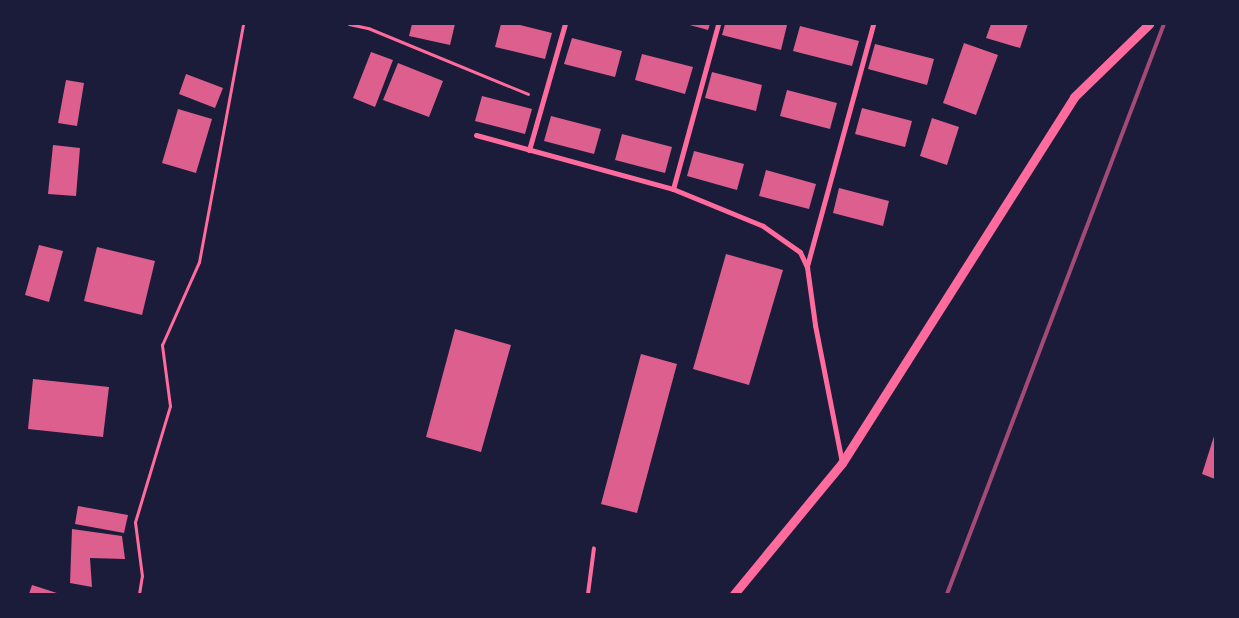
<!DOCTYPE html>
<html>
<head>
<meta charset="utf-8">
<style>
  body { margin:0 }
  #map { position:relative; width:1239px; height:618px; overflow:hidden; background:#1b1b3a; font-family:"Roboto Condensed",sans-serif }
  div>[style] { position:absolute }
  [style*='--x'] { left:calc(var(--x)*1px); top:calc(var(--y)*1px); width:calc(var(--w)*1px); rotate:calc(var(--a)*1deg) }
  .building>* { inset:0; background:#dd5f8e }
  .path>* { height:3px; margin:-1.5px; padding:0 1.5px; transform-origin:1.5px; border-radius:1.5px; background:#ff6b9d }
  .service>* { height:4px; margin:-2px; padding:0 2px; transform-origin:2px; border-radius:2px; background:#ff6b9d }
  .minor>* { height:5px; margin:-2.5px; padding:0 2.5px; transform-origin:2.5px; border-radius:2.5px; background:#ff6b9d }
  .tertiary>* { height:9px; margin:-4.5px; padding:0 4.5px; transform-origin:4.5px; border-radius:4.5px; background:#ff6b9d }
  .rail>* { height:4px; margin:-2px; padding:0 2px; transform-origin:2px; border-radius:2px; background:#a44b75 }
  span { translate:-50% -50%; white-space:nowrap; text-align:center; line-height:1.15; -webkit-text-stroke:4px #1b1b3a; paint-order:stroke }
  .frame { position:absolute; inset:0; border:25px solid #1b1b3a; pointer-events:none }
</style>
</head>
<body>
<div id="map">
  <div class="building">
    <i style="clip-path:polygon(412px 24px,455px 24px,450px 45px,409px 36px)"></i>
    <i style="clip-path:polygon(501px 24px,516px 24px,552px 33px,545px 59px,495px 47px)"></i>
    <i style="clip-path:polygon(686px 24px,710px 24px,708px 30px)"></i>
    <i style="clip-path:polygon(725px 24px,782px 24px,787px 25px,781px 50px,722px 35px)"></i>
    <i style="clip-path:polygon(991px 24px,1028px 24px,1020px 48px,986px 38px)"></i>
    <i style="clip-path:polygon(800px 26px,859px 41px,852px 66px,793px 51px)"></i>
    <i style="clip-path:polygon(572px 38px,622px 51px,615px 77px,564px 64px)"></i>
    <i style="clip-path:polygon(964px 43px,998px 55px,976px 115px,943px 103px)"></i>
    <i style="clip-path:polygon(875px 44px,934px 59px,927px 85px,868px 69px)"></i>
    <i style="clip-path:polygon(371px 52px,393px 60px,375px 107px,353px 98px)"></i>
    <i style="clip-path:polygon(642px 54px,693px 67px,685px 94px,635px 80px)"></i>
    <i style="clip-path:polygon(398px 63px,443px 81px,429px 117px,383px 100px)"></i>
    <i style="clip-path:polygon(712px 72px,762px 85px,756px 111px,705px 98px)"></i>
    <i style="clip-path:polygon(186px 74px,223px 88px,215px 108px,179px 94px)"></i>
    <i style="clip-path:polygon(66px 80px,84px 83px,77px 126px,58px 123px)"></i>
    <i style="clip-path:polygon(787px 90px,837px 103px,830px 129px,780px 116px)"></i>
    <i style="clip-path:polygon(482px 96px,532px 109px,525px 134px,475px 121px)"></i>
    <i style="clip-path:polygon(862px 108px,912px 121px,905px 147px,855px 134px)"></i>
    <i style="clip-path:polygon(178px 109px,212px 119px,196px 173px,162px 163px)"></i>
    <i style="clip-path:polygon(551px 116px,601px 129px,594px 154px,544px 141px)"></i>
    <i style="clip-path:polygon(932px 118px,959px 127px,947px 165px,920px 156px)"></i>
    <i style="clip-path:polygon(622px 134px,672px 147px,665px 173px,615px 160px)"></i>
    <i style="clip-path:polygon(53px 145px,80px 148px,76px 196px,48px 194px)"></i>
    <i style="clip-path:polygon(694px 151px,744px 164px,737px 190px,687px 176px)"></i>
    <i style="clip-path:polygon(766px 170px,816px 184px,809px 209px,759px 196px)"></i>
    <i style="clip-path:polygon(839px 188px,889px 201px,883px 226px,833px 213px)"></i>
    <i style="clip-path:polygon(39px 245px,63px 251px,49px 302px,25px 295px)"></i>
    <i style="clip-path:polygon(97px 247px,155px 261px,142px 315px,84px 301px)"></i>
    <i style="clip-path:polygon(726px 254px,783px 270px,749px 385px,693px 369px)"></i>
    <i style="clip-path:polygon(455px 329px,511px 345px,481px 452px,426px 437px)"></i>
    <i style="clip-path:polygon(641px 354px,677px 364px,637px 513px,601px 504px)"></i>
    <i style="clip-path:polygon(33px 379px,109px 387px,103px 437px,28px 429px)"></i>
    <i style="clip-path:polygon(1215px 433px,1215px 479px,1202px 474px)"></i>
    <i style="clip-path:polygon(78px 506px,128px 515px,124px 533px,75px 524px)"></i>
    <i style="clip-path:polygon(72px 529px,122px 536px,125px 559px,90px 558px,92px 587px,70px 583px)"></i>
    <i style="clip-path:polygon(32px 585px,60px 594px,29px 594px)"></i>
  </div>
  <div class="path">
    <i style="--x:349;--y:24;--w:19;--a:12"></i>
    <i style="--x:368;--y:28;--w:173;--a:22.4"></i>
    <i style="--x:139;--y:594;--w:18;--a:-81"></i>
    <i style="--x:142;--y:576;--w:54;--a:-97.4"></i>
    <i style="--x:135;--y:522;--w:121;--a:-73.2"></i>
    <i style="--x:170;--y:406;--w:62;--a:-97.5"></i>
    <i style="--x:162;--y:345;--w:91;--a:-66"></i>
    <i style="--x:199;--y:262;--w:242;--a:-79.5"></i>
  </div>
  <div class="service">
    <i style="--x:588;--y:594;--w:46;--a:-82.6"></i>
  </div>
  <div class="minor">
    <i style="--x:476;--y:135;--w:204;--a:15.3"></i>
    <i style="--x:673;--y:189;--w:97;--a:22.3"></i>
    <i style="--x:763;--y:226;--w:45;--a:35.1"></i>
    <i style="--x:800;--y:252;--w:17;--a:65"></i>
    <i style="--x:807;--y:267;--w:59;--a:82.1"></i>
    <i style="--x:815;--y:325;--w:140;--a:78.9"></i>
    <i style="--x:529;--y:150;--w:131;--a:-74.1"></i>
    <i style="--x:673;--y:189;--w:171;--a:-74.7"></i>
    <i style="--x:807;--y:266;--w:251;--a:-74.7"></i>
  </div>
  <div class="tertiary">
    <i style="--x:734;--y:594;--w:170;--a:-50.5"></i>
    <i style="--x:842;--y:463;--w:433;--a:-57.6"></i>
    <i style="--x:1074;--y:97;--w:105;--a:-44.2"></i>
  </div>
  <div class="rail">
    <i style="--x:947;--y:594;--w:610;--a:-69.16"></i>
  </div>
  <div class="frame"></div>
</div>
</body>
</html>
